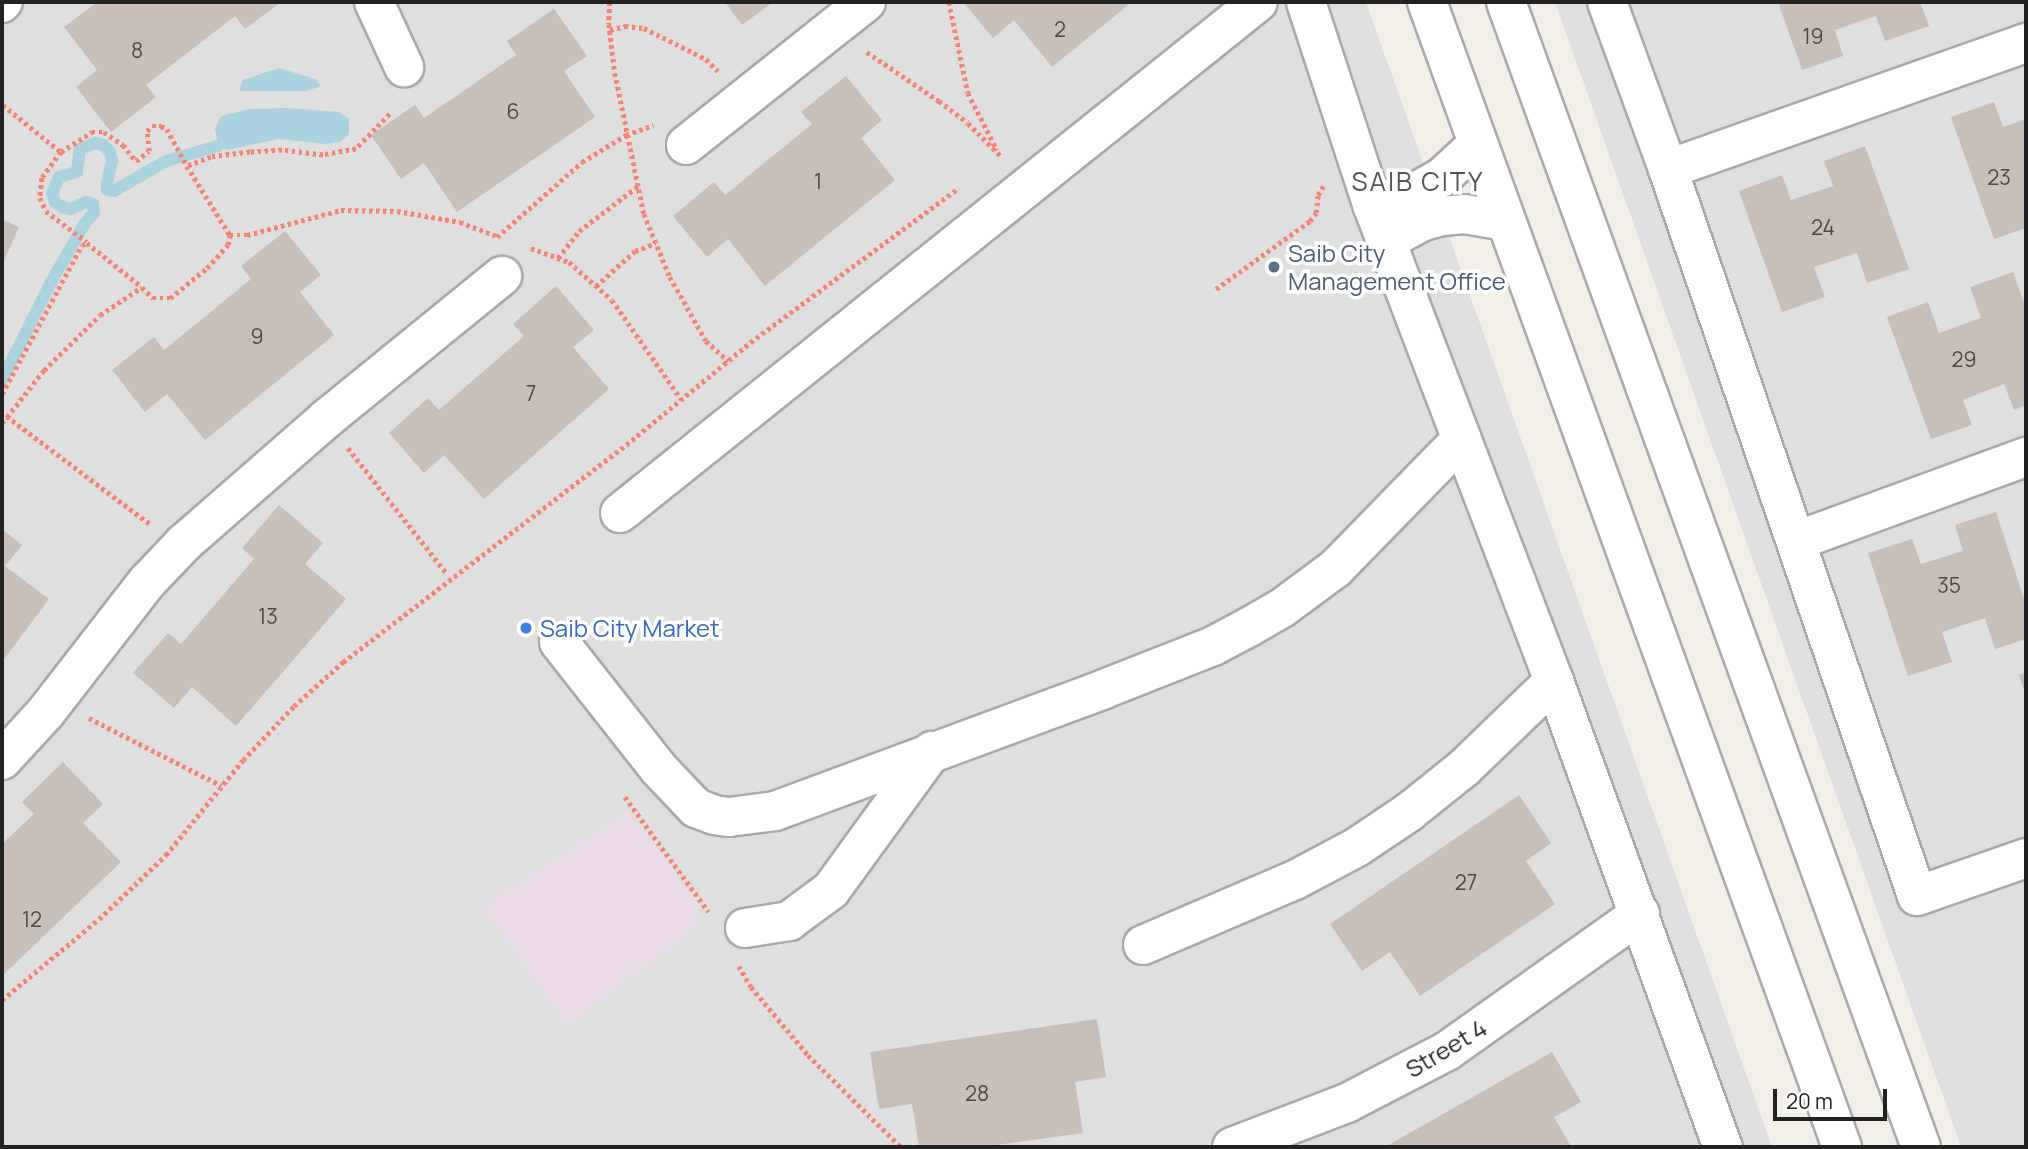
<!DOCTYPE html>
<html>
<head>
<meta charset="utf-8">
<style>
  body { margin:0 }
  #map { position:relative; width:2028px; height:1149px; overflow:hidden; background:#f2efe9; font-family:Manrope,sans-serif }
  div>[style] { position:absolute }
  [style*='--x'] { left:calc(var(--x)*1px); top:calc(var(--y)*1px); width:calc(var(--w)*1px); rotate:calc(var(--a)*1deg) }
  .residential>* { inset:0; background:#e0dfdf }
  .industrial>* { inset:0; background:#ebdbe8 }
  .water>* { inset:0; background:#aad3df }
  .stream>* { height:12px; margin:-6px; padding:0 6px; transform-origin:6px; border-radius:6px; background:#aad3df }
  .building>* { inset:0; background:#c7bfb8 }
  .path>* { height:4.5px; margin-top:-2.25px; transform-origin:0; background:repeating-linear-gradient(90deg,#fa8072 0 3.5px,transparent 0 7px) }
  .roads { filter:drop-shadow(2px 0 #a9a9a9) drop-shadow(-2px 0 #a9a9a9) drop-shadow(0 2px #a9a9a9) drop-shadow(0 -2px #a9a9a9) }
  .minor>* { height:38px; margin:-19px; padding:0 19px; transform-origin:19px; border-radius:19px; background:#fff }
  .tertiary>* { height:38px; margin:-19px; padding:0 19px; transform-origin:19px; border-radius:19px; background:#fff }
  .dots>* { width:19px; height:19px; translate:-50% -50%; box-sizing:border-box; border:4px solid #fff; border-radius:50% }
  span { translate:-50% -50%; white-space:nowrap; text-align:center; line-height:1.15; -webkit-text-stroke:7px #fff; paint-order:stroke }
  .number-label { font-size:21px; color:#4b4948 }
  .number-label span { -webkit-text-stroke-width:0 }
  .service-label { font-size:24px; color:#4e5e75 }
  .left { translate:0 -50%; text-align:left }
  .shop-label { font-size:24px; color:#366cbe }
  .street-label { font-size:24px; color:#222 }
  .neighbourhood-label { font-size:26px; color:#555; letter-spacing:2px }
  .frame { position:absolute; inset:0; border:4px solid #222; pointer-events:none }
  .scale { position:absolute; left:1773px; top:1089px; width:114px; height:32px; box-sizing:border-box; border:4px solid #222; border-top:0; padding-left:9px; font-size:21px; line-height:24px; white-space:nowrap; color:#222; -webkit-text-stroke:5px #fff; paint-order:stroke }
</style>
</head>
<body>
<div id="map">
  <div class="residential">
    <i style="clip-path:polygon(2px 2px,1366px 2px,1772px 1147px,2px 1147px)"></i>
    <i style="clip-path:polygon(1555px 2px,2026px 2px,2026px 1147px,1961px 1147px)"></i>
  </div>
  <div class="industrial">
    <i style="clip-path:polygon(628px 812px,693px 896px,696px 927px,567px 1024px,483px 907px)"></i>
  </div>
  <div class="water">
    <i style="clip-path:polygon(279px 68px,315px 79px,321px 86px,307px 91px,239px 91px,243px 80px)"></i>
    <i style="clip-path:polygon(288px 108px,339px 112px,349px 119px,349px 134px,340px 142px,325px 144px,279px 139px,227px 150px,218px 146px,215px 128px,221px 116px,249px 109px)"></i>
  </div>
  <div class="stream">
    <i style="--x:2;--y:380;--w:110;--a:-63.4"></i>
    <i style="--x:51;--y:282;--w:68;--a:-60"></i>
    <i style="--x:85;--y:223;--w:13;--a:-48"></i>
    <i style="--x:94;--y:213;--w:9;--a:-96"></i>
    <i style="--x:93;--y:204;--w:7;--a:-164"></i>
    <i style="--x:86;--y:202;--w:17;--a:156"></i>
    <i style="--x:70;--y:209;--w:8;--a:-166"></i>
    <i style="--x:62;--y:207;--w:9;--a:-144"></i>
    <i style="--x:55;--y:202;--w:9;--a:-108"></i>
    <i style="--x:52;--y:193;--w:17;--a:-66"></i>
    <i style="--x:59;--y:177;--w:19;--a:-16"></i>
    <i style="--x:77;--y:172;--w:23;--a:-83"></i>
    <i style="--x:80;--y:149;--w:17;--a:-21"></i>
    <i style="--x:96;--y:143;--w:8;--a:14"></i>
    <i style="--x:104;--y:145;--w:9;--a:49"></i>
    <i style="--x:110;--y:152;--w:9;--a:77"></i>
    <i style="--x:112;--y:161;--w:23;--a:103"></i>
    <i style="--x:107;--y:183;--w:7;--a:90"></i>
    <i style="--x:107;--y:190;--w:7;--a:8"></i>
    <i style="--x:114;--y:191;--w:60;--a:-30"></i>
    <i style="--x:166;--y:161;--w:54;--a:-16.1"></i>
  </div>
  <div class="building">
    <i style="clip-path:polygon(97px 2px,281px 2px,245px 29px,235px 16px,146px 85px,156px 97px,111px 132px,76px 87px,97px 70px,64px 27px)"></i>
    <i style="clip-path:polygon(725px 2px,773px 2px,742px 25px)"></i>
    <i style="clip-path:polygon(963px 2px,1132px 2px,1052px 67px,1014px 20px,993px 38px)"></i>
    <i style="clip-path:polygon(1778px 2px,1920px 2px,1929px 26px,1885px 41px,1876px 16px,1835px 30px,1843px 56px,1802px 70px)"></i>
    <i style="clip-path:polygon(554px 9px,587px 56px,564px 71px,595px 117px,457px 212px,424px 163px,401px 179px,371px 135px,415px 105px,424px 118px,516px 55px,507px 41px)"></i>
    <i style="clip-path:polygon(846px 76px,882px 120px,861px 138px,895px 180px,765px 286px,728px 239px,707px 257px,673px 216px,714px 182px,725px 195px,812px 124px,801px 112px)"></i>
    <i style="clip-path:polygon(1994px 102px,2003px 127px,2026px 119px,2026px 228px,1994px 239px,1951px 117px)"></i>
    <i style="clip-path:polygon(1865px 146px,1909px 269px,1867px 283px,1857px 253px,1814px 267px,1825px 297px,1782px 312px,1739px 191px,1782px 175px,1791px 200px,1833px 186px,1824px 161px)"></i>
    <i style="clip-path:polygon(2px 219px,19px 227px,2px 265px)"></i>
    <i style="clip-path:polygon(285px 231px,321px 275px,300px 292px,334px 335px,205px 440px,167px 394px,145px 412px,112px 370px,154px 337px,164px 350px,251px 279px,241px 266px)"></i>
    <i style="clip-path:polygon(2013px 272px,2026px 308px,2026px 405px,2014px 410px,2004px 384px,1963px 400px,1972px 425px,1931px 439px,1887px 317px,1928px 302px,1939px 333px,1981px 318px,1970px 287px)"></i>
    <i style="clip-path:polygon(556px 286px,594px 330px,573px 347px,609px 389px,484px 499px,444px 455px,424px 473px,389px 433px,428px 398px,439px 410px,524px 336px,513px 324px)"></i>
    <i style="clip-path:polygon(279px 505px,323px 543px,305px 564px,346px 599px,236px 726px,192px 687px,174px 708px,133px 673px,168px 633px,181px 644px,254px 559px,242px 548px)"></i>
    <i style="clip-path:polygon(1996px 512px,2026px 605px,2026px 639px,1995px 649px,1985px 618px,1942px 632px,1952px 662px,1908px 676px,1868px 553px,1912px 539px,1921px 564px,1963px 551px,1955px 525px)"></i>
    <i style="clip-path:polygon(2px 529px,22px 545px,5px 566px,49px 599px,2px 662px)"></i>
    <i style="clip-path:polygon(2026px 673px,2026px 696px,2019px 675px)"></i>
    <i style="clip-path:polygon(63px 762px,103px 804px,83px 823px,121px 862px,2px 976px,2px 844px,34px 814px,22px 802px)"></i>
    <i style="clip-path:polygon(1519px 795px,1551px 843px,1526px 861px,1555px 904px,1420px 996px,1390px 952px,1362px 971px,1330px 924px)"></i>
    <i style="clip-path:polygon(1097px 1019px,1106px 1077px,1075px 1082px,1083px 1133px,982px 1147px,919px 1147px,912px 1104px,879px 1109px,870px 1052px)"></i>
    <i style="clip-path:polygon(1552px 1052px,1581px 1102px,1554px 1117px,1571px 1147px,1385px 1147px)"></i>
  </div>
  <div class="path">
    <i style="--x:610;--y:2;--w:22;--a:93"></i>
    <i style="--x:609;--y:24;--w:49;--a:83"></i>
    <i style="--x:615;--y:73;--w:144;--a:78.4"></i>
    <i style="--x:644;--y:214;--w:68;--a:67.6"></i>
    <i style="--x:670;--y:277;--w:73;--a:60.6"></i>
    <i style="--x:706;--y:341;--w:30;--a:42"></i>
    <i style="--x:949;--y:2;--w:93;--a:78.2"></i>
    <i style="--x:968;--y:93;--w:64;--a:63"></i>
    <i style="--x:610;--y:30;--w:16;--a:-15"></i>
    <i style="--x:625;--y:26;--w:19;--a:6"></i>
    <i style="--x:644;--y:28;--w:69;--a:26.6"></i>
    <i style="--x:706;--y:59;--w:17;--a:45"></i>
    <i style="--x:867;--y:52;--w:87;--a:34.2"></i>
    <i style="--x:939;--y:101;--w:36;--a:37"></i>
    <i style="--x:968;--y:123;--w:47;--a:45"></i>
    <i style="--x:3;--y:105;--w:75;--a:39"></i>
    <i style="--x:61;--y:152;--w:37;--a:-33"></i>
    <i style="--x:92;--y:132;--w:12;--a:0"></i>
    <i style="--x:104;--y:132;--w:23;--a:34"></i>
    <i style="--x:123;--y:145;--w:21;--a:51"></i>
    <i style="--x:136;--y:161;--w:16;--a:-38"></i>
    <i style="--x:149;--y:151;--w:20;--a:-96"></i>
    <i style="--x:147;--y:131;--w:7;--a:-45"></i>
    <i style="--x:152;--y:126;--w:9;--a:0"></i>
    <i style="--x:161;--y:126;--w:7;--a:27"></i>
    <i style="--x:167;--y:129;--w:42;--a:61.6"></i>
    <i style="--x:390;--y:114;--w:49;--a:134.2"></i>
    <i style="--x:356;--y:149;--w:34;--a:170"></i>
    <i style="--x:323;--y:155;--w:41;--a:-173"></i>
    <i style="--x:282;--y:150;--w:32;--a:176"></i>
    <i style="--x:250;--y:152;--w:39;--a:173"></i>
    <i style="--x:211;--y:157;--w:26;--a:159"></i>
    <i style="--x:187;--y:166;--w:81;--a:58.1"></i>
    <i style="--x:230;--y:235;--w:17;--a:0"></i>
    <i style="--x:247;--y:235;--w:97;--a:-14.9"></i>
    <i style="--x:341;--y:210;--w:56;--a:1"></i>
    <i style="--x:397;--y:211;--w:64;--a:9.9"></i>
    <i style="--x:460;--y:222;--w:42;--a:21"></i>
    <i style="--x:61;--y:152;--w:32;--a:126"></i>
    <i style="--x:42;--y:178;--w:20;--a:96"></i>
    <i style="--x:40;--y:198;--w:14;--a:65"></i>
    <i style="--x:46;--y:211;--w:51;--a:37.1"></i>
    <i style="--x:497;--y:237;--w:113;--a:-41.4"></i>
    <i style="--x:582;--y:162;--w:52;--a:-31.5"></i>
    <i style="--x:626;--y:135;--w:29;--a:-20"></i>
    <i style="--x:531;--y:248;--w:40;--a:20.2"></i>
    <i style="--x:569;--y:262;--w:57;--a:41.5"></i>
    <i style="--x:612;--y:300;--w:121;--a:55.1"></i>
    <i style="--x:558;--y:258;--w:34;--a:-52"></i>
    <i style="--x:579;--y:231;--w:74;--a:-37.3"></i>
    <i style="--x:596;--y:286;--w:52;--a:-41.9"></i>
    <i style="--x:635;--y:251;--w:22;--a:-21"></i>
    <i style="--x:1216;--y:289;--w:116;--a:-35.9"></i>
    <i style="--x:1310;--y:221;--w:10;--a:-53"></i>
    <i style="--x:1316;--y:213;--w:18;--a:-84"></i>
    <i style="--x:1318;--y:195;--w:13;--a:-58"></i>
    <i style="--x:2;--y:394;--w:169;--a:-61.8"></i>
    <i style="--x:82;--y:245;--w:5;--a:-22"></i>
    <i style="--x:87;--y:243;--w:70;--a:38.7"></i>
    <i style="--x:2;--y:423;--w:8;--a:-50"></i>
    <i style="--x:348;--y:448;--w:160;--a:51.8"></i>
    <i style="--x:149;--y:524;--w:178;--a:-143"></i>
    <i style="--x:7;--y:417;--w:60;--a:-51.8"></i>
    <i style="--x:44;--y:370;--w:78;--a:-44.5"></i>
    <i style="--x:100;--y:315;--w:50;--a:-33.7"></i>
    <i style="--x:142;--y:287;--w:16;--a:45"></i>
    <i style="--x:153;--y:298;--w:17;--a:0"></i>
    <i style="--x:170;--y:298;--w:48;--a:-39"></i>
    <i style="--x:207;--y:268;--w:31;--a:-48"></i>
    <i style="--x:228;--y:245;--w:10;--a:-79"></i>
    <i style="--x:89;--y:718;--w:149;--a:27.1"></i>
    <i style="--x:625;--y:797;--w:142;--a:53.9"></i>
    <i style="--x:739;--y:966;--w:24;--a:60"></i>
    <i style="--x:751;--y:987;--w:89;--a:50"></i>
    <i style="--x:808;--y:1055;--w:131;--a:44.7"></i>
    <i style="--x:2;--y:1000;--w:126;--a:-39.9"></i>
    <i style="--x:99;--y:919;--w:93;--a:-43.7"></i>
    <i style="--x:166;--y:855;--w:122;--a:-51"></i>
    <i style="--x:243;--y:760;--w:74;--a:-46.6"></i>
    <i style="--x:294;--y:706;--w:66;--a:-41.9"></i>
    <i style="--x:343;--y:662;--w:371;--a:-37.5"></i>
    <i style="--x:637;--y:436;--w:154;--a:-39.5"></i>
    <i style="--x:756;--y:338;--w:252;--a:-36.5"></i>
  </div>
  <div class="roads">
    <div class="minor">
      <i style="--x:374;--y:2;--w:72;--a:65.2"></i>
      <i style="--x:1306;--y:2;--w:213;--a:71.9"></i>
      <i style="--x:1372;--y:204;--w:511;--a:69.12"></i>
      <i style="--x:1554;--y:681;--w:496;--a:70.1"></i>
      <i style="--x:1607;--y:2;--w:178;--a:69.9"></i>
      <i style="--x:1668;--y:169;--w:768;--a:71.09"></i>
      <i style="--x:1917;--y:896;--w:115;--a:-19.2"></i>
      <i style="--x:2;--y:3;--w:1;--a:-45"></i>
      <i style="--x:686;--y:145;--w:230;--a:-38.5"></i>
      <i style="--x:1668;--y:169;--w:380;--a:-19.4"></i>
      <i style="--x:1372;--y:204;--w:49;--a:-16.6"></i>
      <i style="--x:1419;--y:190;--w:25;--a:-29"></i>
      <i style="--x:1441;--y:178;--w:50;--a:-42.6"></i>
      <i style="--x:1386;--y:241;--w:42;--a:-28.4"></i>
      <i style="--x:1423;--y:221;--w:21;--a:-14"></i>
      <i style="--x:1443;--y:216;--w:21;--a:-5"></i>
      <i style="--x:1464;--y:214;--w:42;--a:9.7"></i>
      <i style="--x:620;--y:513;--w:817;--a:-38.69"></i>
      <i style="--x:1796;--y:541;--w:245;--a:-20.1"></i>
      <i style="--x:559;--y:642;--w:160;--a:51.8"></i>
      <i style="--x:658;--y:768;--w:55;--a:46.5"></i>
      <i style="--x:696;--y:808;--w:19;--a:21"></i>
      <i style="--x:714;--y:815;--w:15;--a:8"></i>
      <i style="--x:729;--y:817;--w:46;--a:-7.4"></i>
      <i style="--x:775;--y:811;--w:351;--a:-20.3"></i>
      <i style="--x:1104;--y:689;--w:117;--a:-21.5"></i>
      <i style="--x:1213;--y:646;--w:41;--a:-27.8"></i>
      <i style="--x:1249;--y:627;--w:38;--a:-30"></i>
      <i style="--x:1282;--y:608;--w:67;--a:-36.5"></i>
      <i style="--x:1336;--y:568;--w:180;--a:-45.7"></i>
      <i style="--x:2;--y:760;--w:65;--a:-47.5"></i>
      <i style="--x:46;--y:712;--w:165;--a:-52.2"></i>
      <i style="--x:147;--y:582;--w:54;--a:-46.5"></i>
      <i style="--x:184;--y:543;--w:189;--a:-41.1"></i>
      <i style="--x:326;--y:419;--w:227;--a:-39.1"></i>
      <i style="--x:745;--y:928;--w:45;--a:-9"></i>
      <i style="--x:789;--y:921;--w:52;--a:-36.4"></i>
      <i style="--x:831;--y:890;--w:172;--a:-54"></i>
      <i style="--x:1143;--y:945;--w:165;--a:-23.2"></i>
      <i style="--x:1295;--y:880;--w:70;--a:-28"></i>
      <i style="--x:1357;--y:847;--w:63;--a:-33.9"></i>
      <i style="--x:1409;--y:812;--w:70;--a:-38.7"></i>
      <i style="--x:1464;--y:768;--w:125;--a:-44"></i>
      <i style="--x:1232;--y:1147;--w:123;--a:-20.9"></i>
      <i style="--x:1347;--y:1103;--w:113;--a:-27.5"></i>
      <i style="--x:1447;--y:1051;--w:237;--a:-35.4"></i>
    </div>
    <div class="tertiary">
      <i style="--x:1427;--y:2;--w:1218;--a:70.08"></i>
      <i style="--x:1506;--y:2;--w:1218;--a:70.08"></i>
    </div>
  </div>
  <div class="dots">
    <i style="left:1274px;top:267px;background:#5c6f8a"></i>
    <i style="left:526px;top:628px;background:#3f7fe0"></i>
  </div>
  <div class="number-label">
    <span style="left:1060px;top:29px">2</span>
    <span style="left:1813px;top:36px">19</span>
    <span style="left:137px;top:50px">8</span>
    <span style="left:513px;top:111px">6</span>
    <span style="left:1999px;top:177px">23</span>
    <span style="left:818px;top:181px">1</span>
    <span style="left:1823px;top:227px">24</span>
    <span style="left:257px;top:336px">9</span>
    <span style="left:1964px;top:359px">29</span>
    <span style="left:531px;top:393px">7</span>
    <span style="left:1949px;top:585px">35</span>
    <span style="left:268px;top:616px">13</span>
    <span style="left:1466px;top:882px">27</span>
    <span style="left:32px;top:919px">12</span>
    <span style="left:977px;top:1093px">28</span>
  </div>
  <div class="service-label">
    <span class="left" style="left:1288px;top:267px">Saib City<br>Management Office</span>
  </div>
  <div class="shop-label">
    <span class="left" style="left:540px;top:628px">Saib City Market</span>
  </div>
  <div class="street-label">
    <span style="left:1446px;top:1048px;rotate:-31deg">Street 4</span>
  </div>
  <div class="neighbourhood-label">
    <span style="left:1418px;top:182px">SAIB CITY</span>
  </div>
  <div class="frame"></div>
  <div class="scale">20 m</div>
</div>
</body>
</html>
